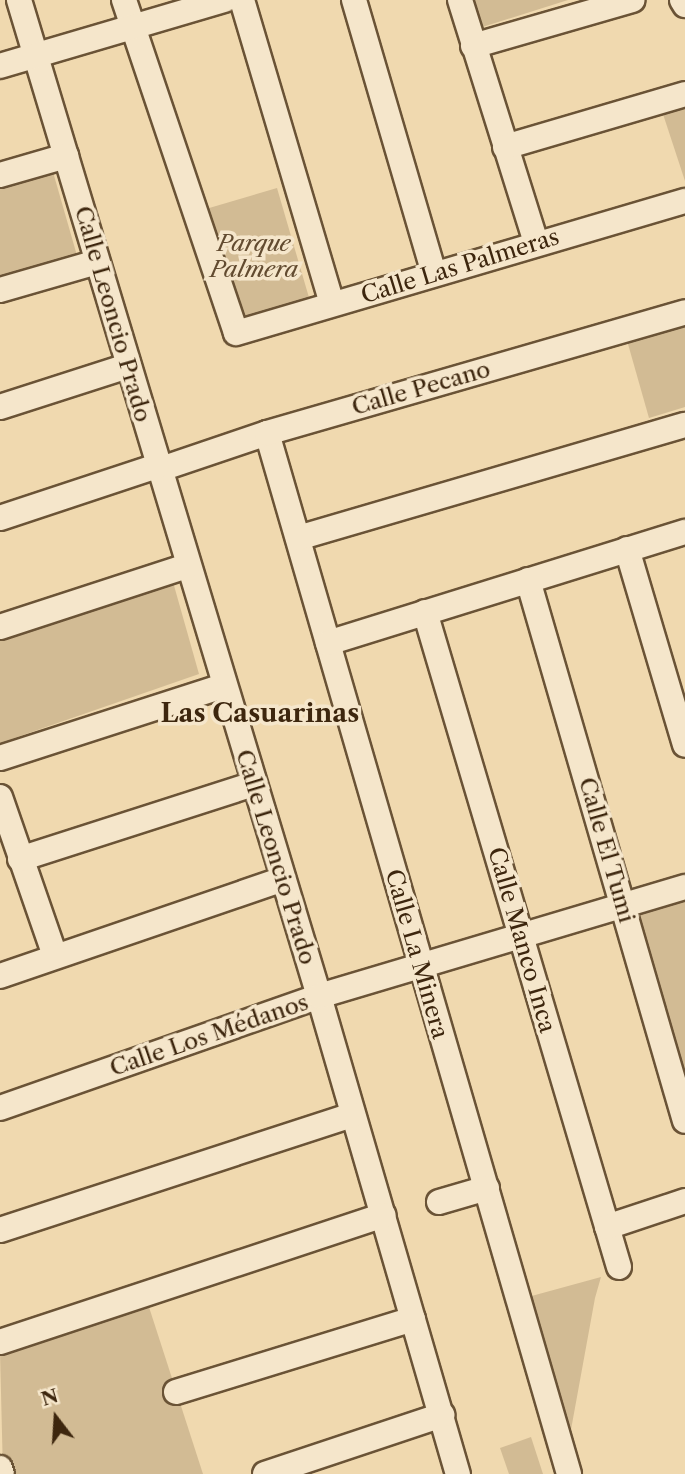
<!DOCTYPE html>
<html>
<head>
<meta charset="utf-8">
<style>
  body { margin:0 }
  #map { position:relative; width:685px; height:1474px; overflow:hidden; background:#f0d9af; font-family:"Libre Caslon Text",serif }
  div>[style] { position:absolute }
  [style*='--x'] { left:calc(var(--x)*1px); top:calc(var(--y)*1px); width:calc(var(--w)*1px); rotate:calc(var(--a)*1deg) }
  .green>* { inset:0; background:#d2bb94 }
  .roads { filter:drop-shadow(2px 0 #6a5336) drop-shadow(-2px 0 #6a5336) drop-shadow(0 2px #6a5336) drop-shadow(0 -2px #6a5336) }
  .minor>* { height:24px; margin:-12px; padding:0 12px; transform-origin:12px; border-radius:12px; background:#f5e6cb }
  span { translate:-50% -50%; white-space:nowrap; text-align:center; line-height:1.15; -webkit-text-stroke:7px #f5e6cb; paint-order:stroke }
  .park-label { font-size:23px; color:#624b30; font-style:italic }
  .street-label { font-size:23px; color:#3d260e }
  .quarter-label { font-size:26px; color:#3d260e; font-weight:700 }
  .north { position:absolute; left:21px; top:1383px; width:70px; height:70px; -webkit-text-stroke:5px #f5e6cb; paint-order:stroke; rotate:343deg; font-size:19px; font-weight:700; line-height:28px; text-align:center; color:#3d260e }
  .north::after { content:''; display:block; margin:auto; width:24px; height:32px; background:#3d260e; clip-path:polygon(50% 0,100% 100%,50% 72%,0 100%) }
</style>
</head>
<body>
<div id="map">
  <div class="green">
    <i style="clip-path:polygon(464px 0,568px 0,473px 30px)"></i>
    <i style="clip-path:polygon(685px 97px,685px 181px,660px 105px)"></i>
    <i style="clip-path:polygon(53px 172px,78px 259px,0 282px,0 187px)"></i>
    <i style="clip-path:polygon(277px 188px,310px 301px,231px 323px,199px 211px)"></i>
    <i style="clip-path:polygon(685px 319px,685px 407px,649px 418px,626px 337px)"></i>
    <i style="clip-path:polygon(173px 582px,199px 674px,0 743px,0 634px)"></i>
    <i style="clip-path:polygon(685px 894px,685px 1104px,625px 912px)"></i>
    <i style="clip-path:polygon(601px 1277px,595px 1298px,564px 1468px,517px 1300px)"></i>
    <i style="clip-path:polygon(148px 1304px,203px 1474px,3px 1474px,0 1352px)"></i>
    <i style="clip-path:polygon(531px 1437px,543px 1474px,509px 1474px,500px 1448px)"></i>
  </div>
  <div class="roads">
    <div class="minor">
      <i style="--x:19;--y:0;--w:1040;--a:73.24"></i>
      <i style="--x:319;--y:996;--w:498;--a:73.8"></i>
      <i style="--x:124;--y:0;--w:351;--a:71.4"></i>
      <i style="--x:236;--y:333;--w:468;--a:-16.4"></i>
      <i style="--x:242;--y:0;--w:317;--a:73.5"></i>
      <i style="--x:354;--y:0;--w:284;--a:73.7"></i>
      <i style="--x:460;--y:0;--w:254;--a:72.6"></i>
      <i style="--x:682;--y:0;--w:6;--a:59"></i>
      <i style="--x:473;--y:46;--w:166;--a:-16.1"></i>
      <i style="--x:0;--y:66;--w:234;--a:-16.4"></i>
      <i style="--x:505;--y:147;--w:188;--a:-16.4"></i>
      <i style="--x:0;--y:175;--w:69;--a:-16.1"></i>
      <i style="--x:0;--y:290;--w:101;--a:-16.1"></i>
      <i style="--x:0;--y:407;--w:134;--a:-17.8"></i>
      <i style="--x:267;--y:433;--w:1084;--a:73.82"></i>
      <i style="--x:158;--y:470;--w:115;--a:-18.7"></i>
      <i style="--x:267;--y:433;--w:435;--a:-16.1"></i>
      <i style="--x:0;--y:518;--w:165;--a:-18.3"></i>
      <i style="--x:298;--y:538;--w:403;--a:-16.3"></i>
      <i style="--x:627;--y:549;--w:204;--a:73.5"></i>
      <i style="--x:528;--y:580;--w:563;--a:73.82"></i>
      <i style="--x:425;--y:612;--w:683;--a:73.5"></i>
      <i style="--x:0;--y:627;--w:197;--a:-18.1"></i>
      <i style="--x:328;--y:643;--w:374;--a:-17.3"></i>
      <i style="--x:0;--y:758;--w:234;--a:-17.9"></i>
      <i style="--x:0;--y:797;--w:168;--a:70.9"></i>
      <i style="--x:20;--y:859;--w:245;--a:-17.8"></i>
      <i style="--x:0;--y:976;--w:299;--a:-18.9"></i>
      <i style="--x:0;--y:1108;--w:338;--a:-19.3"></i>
      <i style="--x:319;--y:996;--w:382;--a:-16.6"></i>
      <i style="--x:439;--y:1202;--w:50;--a:-16.3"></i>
      <i style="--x:607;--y:1227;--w:82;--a:-18.4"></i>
      <i style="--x:0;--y:1230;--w:370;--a:-18.1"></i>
      <i style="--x:0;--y:1342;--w:404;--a:-18.3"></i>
      <i style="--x:176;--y:1392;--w:248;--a:-17.1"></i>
      <i style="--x:0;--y:1468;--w:6;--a:72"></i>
      <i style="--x:265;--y:1474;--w:187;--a:-18.4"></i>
    </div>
  </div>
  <div class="park-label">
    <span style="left:254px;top:256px">Parque<br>Palmera</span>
  </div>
  <div class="street-label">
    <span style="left:460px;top:266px;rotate:-17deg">Calle Las Palmeras</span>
    <span style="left:113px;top:314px;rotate:74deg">Calle Leoncio Prado</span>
    <span style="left:421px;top:388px;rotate:-16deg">Calle Pecano</span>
    <span style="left:607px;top:850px;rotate:74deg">Calle El Tumi</span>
    <span style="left:276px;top:857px;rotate:73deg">Calle Leoncio Prado</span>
    <span style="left:522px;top:940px;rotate:74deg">Calle Manco Inca</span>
    <span style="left:417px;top:954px;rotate:74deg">Calle La Minera</span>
    <span style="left:209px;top:1035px;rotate:-19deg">Calle Los Médanos</span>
  </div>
  <div class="quarter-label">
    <span style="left:260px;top:714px">Las Casuarinas</span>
  </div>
  <div class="north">N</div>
</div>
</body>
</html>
